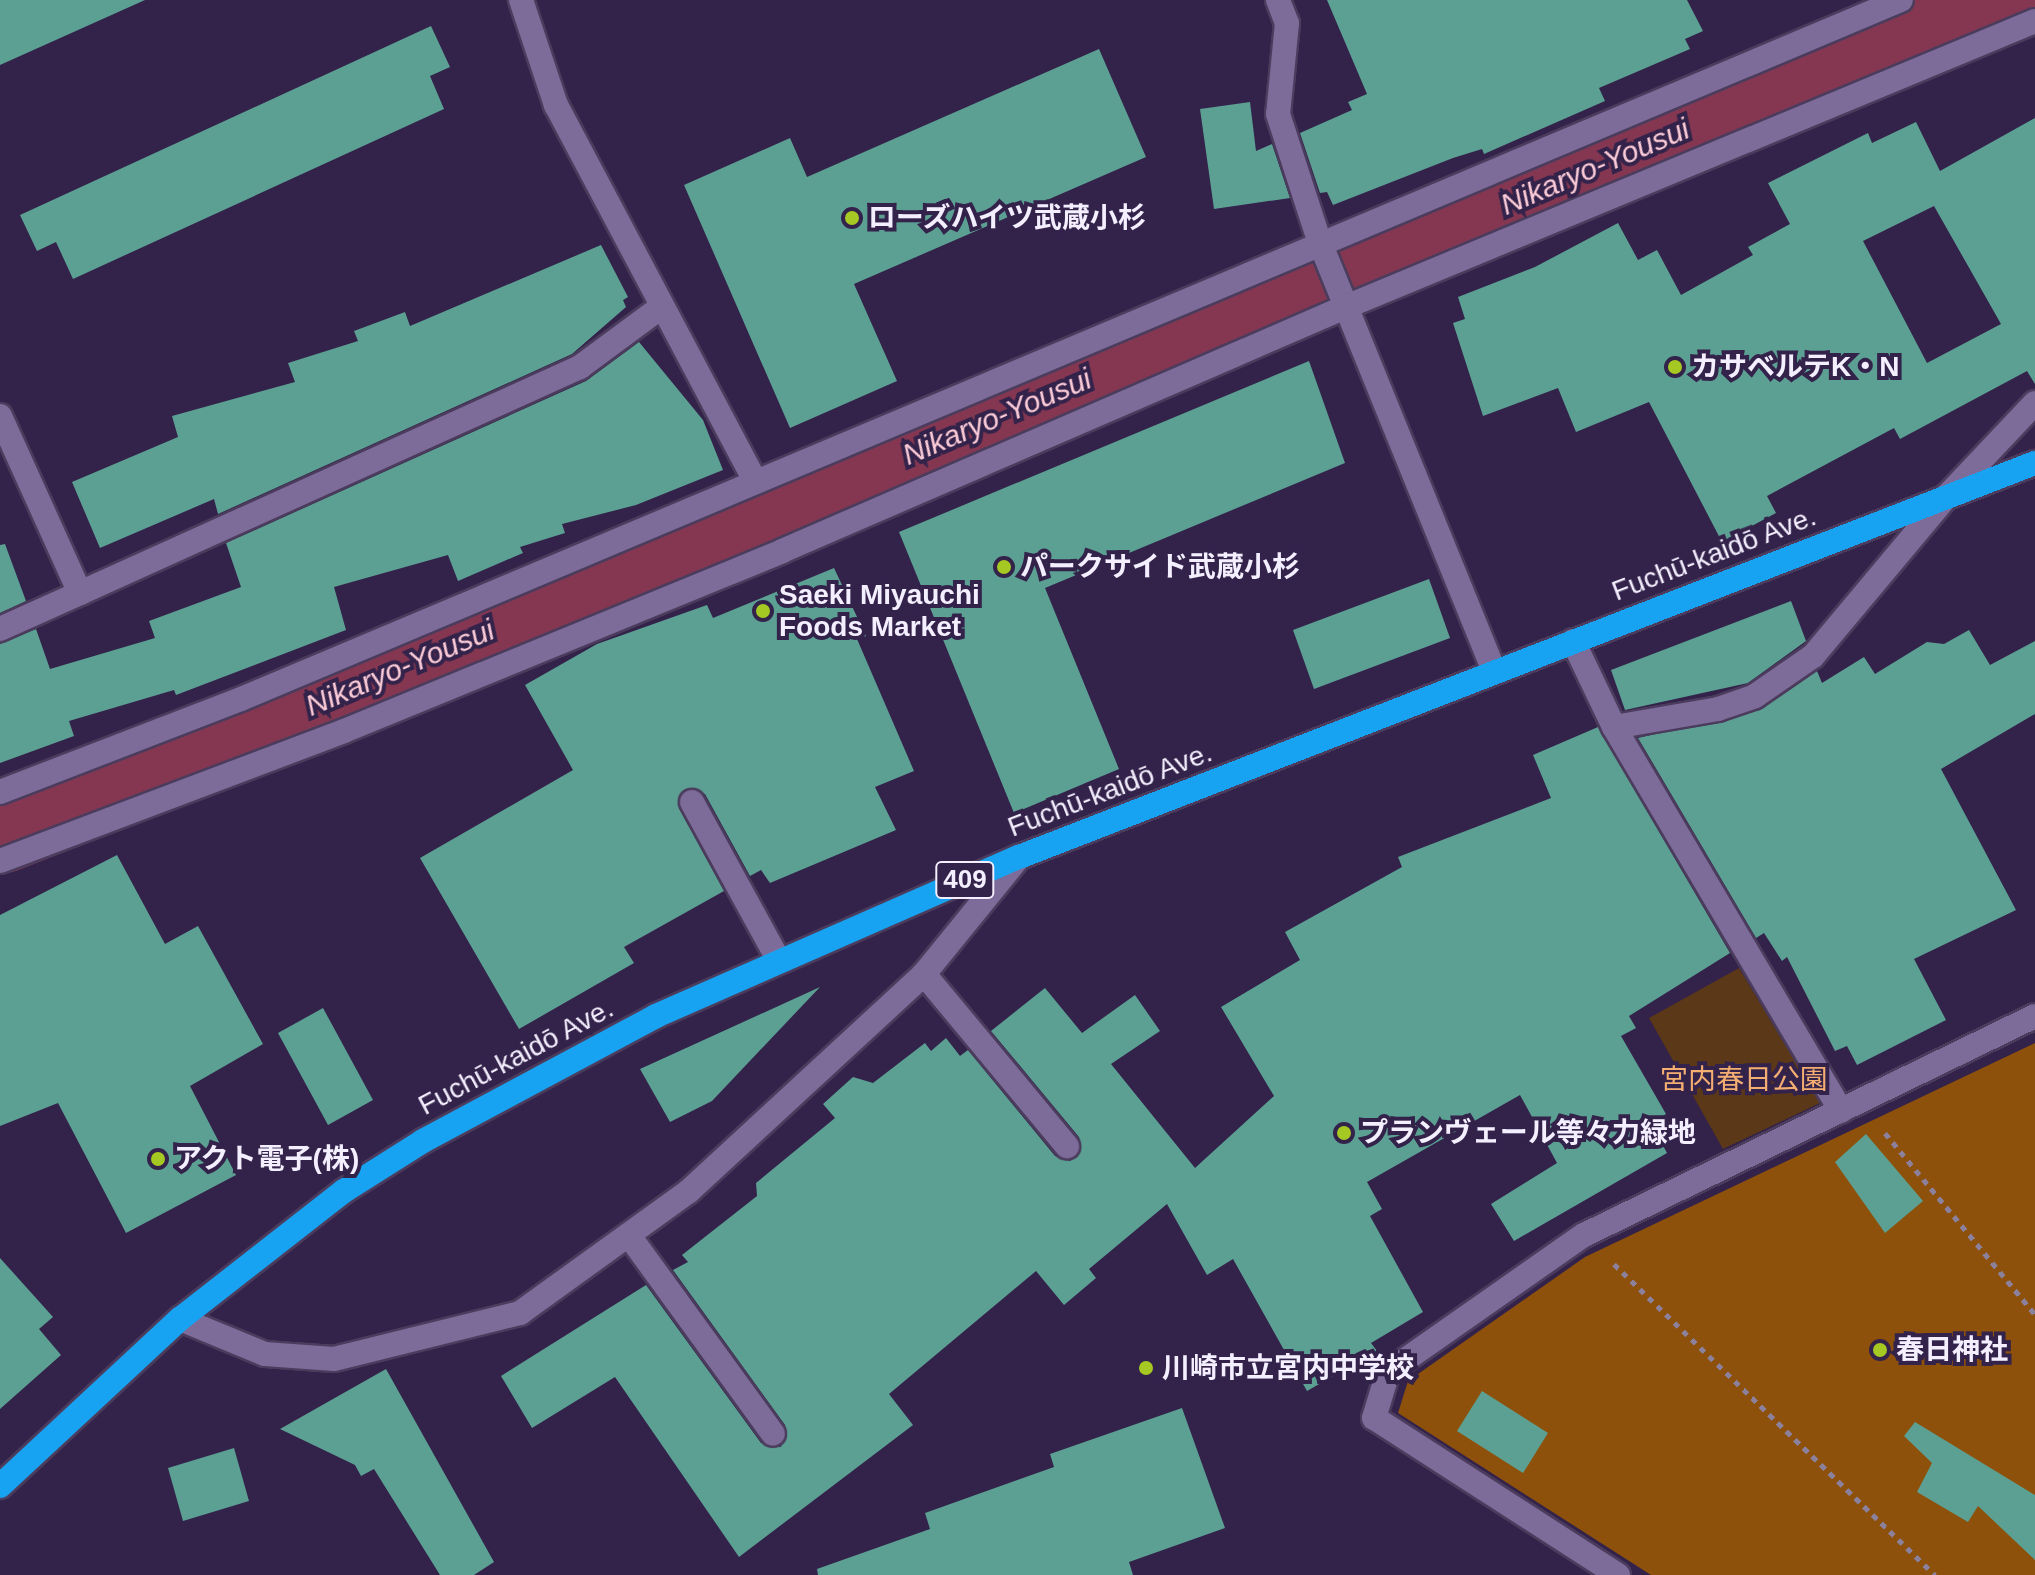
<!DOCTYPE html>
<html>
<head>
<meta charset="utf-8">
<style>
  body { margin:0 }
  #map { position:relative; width:2035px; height:1575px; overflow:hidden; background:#33224a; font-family:Arial,"Noto Sans JP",sans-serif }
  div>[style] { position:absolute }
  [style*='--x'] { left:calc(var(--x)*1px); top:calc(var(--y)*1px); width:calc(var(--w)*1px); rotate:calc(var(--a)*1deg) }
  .green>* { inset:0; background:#5b3818 }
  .forest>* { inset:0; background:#8e510b }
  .river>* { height:92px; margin:-46px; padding:0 46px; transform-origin:46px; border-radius:46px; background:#853751 }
  .building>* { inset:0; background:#5ca094 }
  .path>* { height:5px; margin-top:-2.5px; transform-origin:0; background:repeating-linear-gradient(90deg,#8c819d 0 6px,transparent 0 12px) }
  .roads { filter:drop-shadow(2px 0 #4b3c5d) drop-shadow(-2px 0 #4b3c5d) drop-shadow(0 2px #4b3c5d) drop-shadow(0 -2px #4b3c5d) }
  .lane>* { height:24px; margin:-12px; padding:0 12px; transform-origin:12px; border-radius:12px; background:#7d6b99 }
  .street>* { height:24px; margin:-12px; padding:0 12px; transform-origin:12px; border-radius:12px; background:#7d6b99 }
  .highway>* { height:24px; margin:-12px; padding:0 12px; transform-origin:12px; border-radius:12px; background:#17a3f1 }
  .dots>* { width:22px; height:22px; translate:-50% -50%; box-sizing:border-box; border:4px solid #33224a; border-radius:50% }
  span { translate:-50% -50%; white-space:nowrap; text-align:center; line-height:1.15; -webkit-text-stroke:8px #33224a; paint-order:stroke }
  .shield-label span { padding:2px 6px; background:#33224a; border:2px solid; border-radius:6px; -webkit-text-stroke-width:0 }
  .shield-label { font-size:26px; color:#f4effe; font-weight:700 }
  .poi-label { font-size:28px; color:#f4effe; font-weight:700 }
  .left { translate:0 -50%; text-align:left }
  .street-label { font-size:28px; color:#f4effe }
  .park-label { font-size:28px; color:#f4ae71 }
  .water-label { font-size:30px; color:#fbcbd7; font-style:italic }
</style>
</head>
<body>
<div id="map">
  <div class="green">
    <i style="clip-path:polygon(1739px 968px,1820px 1103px,1723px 1149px,1649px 1018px)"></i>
  </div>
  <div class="forest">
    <i style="clip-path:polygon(2035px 1043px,2035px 1575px,1651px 1575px,1398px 1413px,1408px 1381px,1585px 1257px)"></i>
  </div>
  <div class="river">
    <i style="--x:0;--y:828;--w:293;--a:-21.4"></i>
    <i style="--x:273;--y:721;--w:1863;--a:-22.77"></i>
  </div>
  <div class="building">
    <i style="clip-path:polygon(0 0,145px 0,0 65px)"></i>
    <i style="clip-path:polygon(1327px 0,1687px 0,1703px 31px,1685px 39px,1690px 49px,1599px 88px,1605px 101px,1484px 154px,1482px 149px,1453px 158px,1333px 205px,1327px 192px,1320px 193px,1300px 133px,1352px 110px,1348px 102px,1367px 94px)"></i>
    <i style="clip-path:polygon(431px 26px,450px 67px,430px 76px,444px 109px,73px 279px,56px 242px,37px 251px,20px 215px)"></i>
    <i style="clip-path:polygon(1099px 49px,1146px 157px,854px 284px,897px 381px,790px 428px,684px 185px,790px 138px,807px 177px)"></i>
    <i style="clip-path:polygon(1250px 102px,1256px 151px,1272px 144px,1290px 198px,1214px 209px,1200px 109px)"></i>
    <i style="clip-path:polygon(evenodd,2035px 118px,2035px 384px,2027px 371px,1900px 439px,1894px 428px,1767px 496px,1776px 513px,1722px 542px,1649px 402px,1576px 432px,1558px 388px,1483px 416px,1453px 323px,1465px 319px,1458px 297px,1535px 267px,1618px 223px,1638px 260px,1657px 250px,1681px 295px,1753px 255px,1748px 247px,1790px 224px,1768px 183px,1868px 133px,1872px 143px,1916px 122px,1940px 171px,2035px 118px,1934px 206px,2001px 324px,1927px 363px,1863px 241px,1934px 206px)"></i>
    <i style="clip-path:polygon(601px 245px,628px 297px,623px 300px,626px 307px,572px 354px,218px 514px,214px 499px,100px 548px,72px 482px,178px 437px,172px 416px,295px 382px,288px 363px,358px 341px,354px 331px,405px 312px,410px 326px)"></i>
    <i style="clip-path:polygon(639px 342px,703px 420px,723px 470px,636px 505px,562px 524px,565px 533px,520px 547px,523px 553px,458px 581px,448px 555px,334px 587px,346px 630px,176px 695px,174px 690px,69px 721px,74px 736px,0 763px,0 644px,36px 629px,50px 669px,155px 638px,149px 621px,241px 587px,226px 543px,586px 381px)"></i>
    <i style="clip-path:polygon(1309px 361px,1345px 463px,1045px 588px,1119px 769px,1014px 813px,899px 532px)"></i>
    <i style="clip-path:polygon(5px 544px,26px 601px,0 613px,0 545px)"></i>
    <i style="clip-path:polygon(834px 568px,866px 636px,857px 639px,914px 771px,875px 787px,896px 830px,770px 883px,761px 870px,750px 876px,705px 794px,686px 789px,679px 808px,724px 891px,624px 947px,634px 963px,519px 1029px,420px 858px,573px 770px,525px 685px,597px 644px,707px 605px,713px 618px)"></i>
    <i style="clip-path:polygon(1429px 579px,1450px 638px,1314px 689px,1293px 630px)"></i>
    <i style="clip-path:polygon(1791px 601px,1806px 641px,1748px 683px,1625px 710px,1611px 670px)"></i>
    <i style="clip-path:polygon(1969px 630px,1990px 665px,2035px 641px,2035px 714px,1941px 769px,2016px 910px,1914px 959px,1946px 1020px,1857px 1065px,1847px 1046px,1835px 1051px,1787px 957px,1782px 961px,1764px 933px,1756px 938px,1638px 738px,1760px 710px,1817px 671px,1822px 683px,1864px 657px,1875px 674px,1927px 642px,1944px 644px)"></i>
    <i style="clip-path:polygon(1598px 727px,1730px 953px,1629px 1016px,1636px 1028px,1621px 1036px,1666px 1114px,1661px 1117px,1669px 1132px,1659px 1138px,1667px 1153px,1514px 1241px,1491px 1204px,1557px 1163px,1520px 1095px,1367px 1182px,1382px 1209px,1370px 1216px,1423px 1312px,1371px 1343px,1377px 1351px,1307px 1391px,1233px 1259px,1207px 1275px,1167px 1204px,1089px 1269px,1096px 1278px,1064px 1305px,1036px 1271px,889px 1394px,913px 1425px,739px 1557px,615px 1377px,532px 1428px,501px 1376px,646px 1285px,761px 1443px,781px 1447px,785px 1425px,673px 1270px,688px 1262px,682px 1255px,757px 1196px,756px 1183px,835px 1118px,823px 1104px,853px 1077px,873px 1083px,925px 1043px,931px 1051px,946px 1038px,960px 1056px,968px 1050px,1055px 1156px,1070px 1161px,1081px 1150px,1079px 1137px,991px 1031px,1045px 988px,1082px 1033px,1135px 995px,1160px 1031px,1111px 1064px,1195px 1168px,1274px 1096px,1221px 1007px,1300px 960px,1285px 932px,1402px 867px,1398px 857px,1551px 798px,1533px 755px)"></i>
    <i style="clip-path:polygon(117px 855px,165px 944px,198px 926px,263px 1044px,190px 1086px,236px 1175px,126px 1233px,58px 1103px,0 1126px,0 915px)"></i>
    <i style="clip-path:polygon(820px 987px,712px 1101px,670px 1122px,640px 1069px)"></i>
    <i style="clip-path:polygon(323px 1008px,373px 1100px,328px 1125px,278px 1033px)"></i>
    <i style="clip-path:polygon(1866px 1134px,1923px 1201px,1885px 1233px,1835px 1162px)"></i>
    <i style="clip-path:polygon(0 1258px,53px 1317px,39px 1329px,61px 1355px,0 1409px)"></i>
    <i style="clip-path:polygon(386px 1369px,494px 1562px,474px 1575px,440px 1575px,374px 1469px,361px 1476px,355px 1465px,280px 1429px)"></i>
    <i style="clip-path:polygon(1482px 1391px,1548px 1433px,1523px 1473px,1457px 1431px)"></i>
    <i style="clip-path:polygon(1182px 1408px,1225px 1528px,1129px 1562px,1133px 1575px,818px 1575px,817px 1569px,930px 1529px,925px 1513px,1054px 1467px,1050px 1454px)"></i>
    <i style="clip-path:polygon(1915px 1422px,2035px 1495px,2035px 1560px,1978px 1506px,1968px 1522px,1917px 1492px,1932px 1463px,1904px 1436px)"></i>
    <i style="clip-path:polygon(234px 1448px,249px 1501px,183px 1521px,168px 1468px)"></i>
  </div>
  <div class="path">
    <i style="--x:1885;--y:1133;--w:235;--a:50.4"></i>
    <i style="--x:1614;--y:1264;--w:447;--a:44.1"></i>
  </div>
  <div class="roads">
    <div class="lane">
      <i style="--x:1614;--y:727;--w:106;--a:-9.8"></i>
      <i style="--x:1718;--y:709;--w:39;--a:-19"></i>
      <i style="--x:1755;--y:696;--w:70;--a:-34.6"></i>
      <i style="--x:1813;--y:656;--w:209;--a:-50.1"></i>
      <i style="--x:692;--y:802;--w:179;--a:61.3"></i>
      <i style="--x:924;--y:974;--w:224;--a:50.3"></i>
      <i style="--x:630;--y:1237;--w:243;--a:54"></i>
    </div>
    <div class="street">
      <i style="--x:521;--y:0;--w:111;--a:71.6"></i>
      <i style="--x:556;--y:105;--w:423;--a:62.1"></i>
      <i style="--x:1278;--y:0;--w:25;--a:69"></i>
      <i style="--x:1287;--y:23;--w:91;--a:95.6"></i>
      <i style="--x:1278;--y:114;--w:133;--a:72"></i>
      <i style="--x:1319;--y:240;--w:466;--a:67.9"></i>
      <i style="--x:0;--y:416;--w:194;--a:65.7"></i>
      <i style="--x:80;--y:593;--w:549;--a:-24.32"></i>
      <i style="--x:580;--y:367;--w:101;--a:-36.5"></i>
      <i style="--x:1947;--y:496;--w:128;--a:-46.6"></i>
      <i style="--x:0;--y:629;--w:88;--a:-24.2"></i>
      <i style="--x:1573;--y:641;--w:95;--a:64.5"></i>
      <i style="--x:1614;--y:727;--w:446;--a:59.4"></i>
      <i style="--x:0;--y:792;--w:258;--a:-21.1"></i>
      <i style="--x:241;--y:699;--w:1801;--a:-22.84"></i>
      <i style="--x:0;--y:861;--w:368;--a:-20.7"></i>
      <i style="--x:344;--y:731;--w:474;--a:-22.3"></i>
      <i style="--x:782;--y:551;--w:617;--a:-23.41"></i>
      <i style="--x:1348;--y:306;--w:744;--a:-22.53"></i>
      <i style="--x:180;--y:1319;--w:92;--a:22.4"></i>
      <i style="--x:265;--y:1354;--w:69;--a:4.1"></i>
      <i style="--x:334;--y:1359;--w:192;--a:-13.9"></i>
      <i style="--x:520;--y:1313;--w:208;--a:-35.8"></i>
      <i style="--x:689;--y:1191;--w:320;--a:-42.7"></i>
      <i style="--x:924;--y:974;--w:151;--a:-50.9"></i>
      <i style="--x:1618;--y:1575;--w:290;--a:-147.2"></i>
      <i style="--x:1374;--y:1418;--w:48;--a:-73.1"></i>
      <i style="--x:1388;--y:1372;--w:239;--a:-35"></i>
      <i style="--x:1584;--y:1235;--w:501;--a:-25.9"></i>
    </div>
    <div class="highway">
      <i style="--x:0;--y:1486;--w:246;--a:-42.9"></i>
      <i style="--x:180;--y:1319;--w:208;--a:-38"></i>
      <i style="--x:344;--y:1191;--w:93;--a:-32.3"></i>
      <i style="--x:423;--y:1141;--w:264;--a:-28.2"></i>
      <i style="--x:656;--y:1016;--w:396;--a:-23.7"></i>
      <i style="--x:1019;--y:857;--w:1090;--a:-21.2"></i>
    </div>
  </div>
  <div class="dots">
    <i style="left:852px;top:218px;background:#a6c822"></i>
    <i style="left:1675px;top:367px;background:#a6c822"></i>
    <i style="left:1004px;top:567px;background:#a6c822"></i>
    <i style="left:763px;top:611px;background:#a6c822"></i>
    <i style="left:1344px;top:1133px;background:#a6c822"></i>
    <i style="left:158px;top:1159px;background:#a6c822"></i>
    <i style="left:1880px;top:1350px;background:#a6c822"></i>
    <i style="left:1146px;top:1368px;background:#a6c822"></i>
  </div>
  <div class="shield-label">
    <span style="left:965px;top:880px">409</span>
  </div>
  <div class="poi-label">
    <span class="left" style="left:868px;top:218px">ローズハイツ武蔵小杉</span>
    <span class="left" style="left:1691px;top:367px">カサベルテK・N</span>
    <span class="left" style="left:1020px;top:567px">パークサイド武蔵小杉</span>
    <span class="left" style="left:779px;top:611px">Saeki Miyauchi<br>Foods Market</span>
    <span class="left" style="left:1360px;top:1133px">プランヴェール等々力緑地</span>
    <span class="left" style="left:174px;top:1159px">アクト電子(株)</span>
    <span class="left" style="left:1896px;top:1350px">春日神社</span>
    <span class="left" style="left:1162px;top:1368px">川崎市立宮内中学校</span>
  </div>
  <div class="street-label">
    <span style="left:1714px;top:554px;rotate:-21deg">Fuchū-kaidō Ave.</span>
    <span style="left:1110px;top:790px;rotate:-21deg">Fuchū-kaidō Ave.</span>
    <span style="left:516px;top:1057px;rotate:-28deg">Fuchū-kaidō Ave.</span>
  </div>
  <div class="park-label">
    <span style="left:1744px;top:1080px">宮内春日公園</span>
  </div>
  <div class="water-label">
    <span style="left:1595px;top:167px;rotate:-23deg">Nikaryo-Yousui</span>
    <span style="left:997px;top:417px;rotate:-23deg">Nikaryo-Yousui</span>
    <span style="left:400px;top:668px;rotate:-23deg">Nikaryo-Yousui</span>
  </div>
</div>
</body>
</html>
